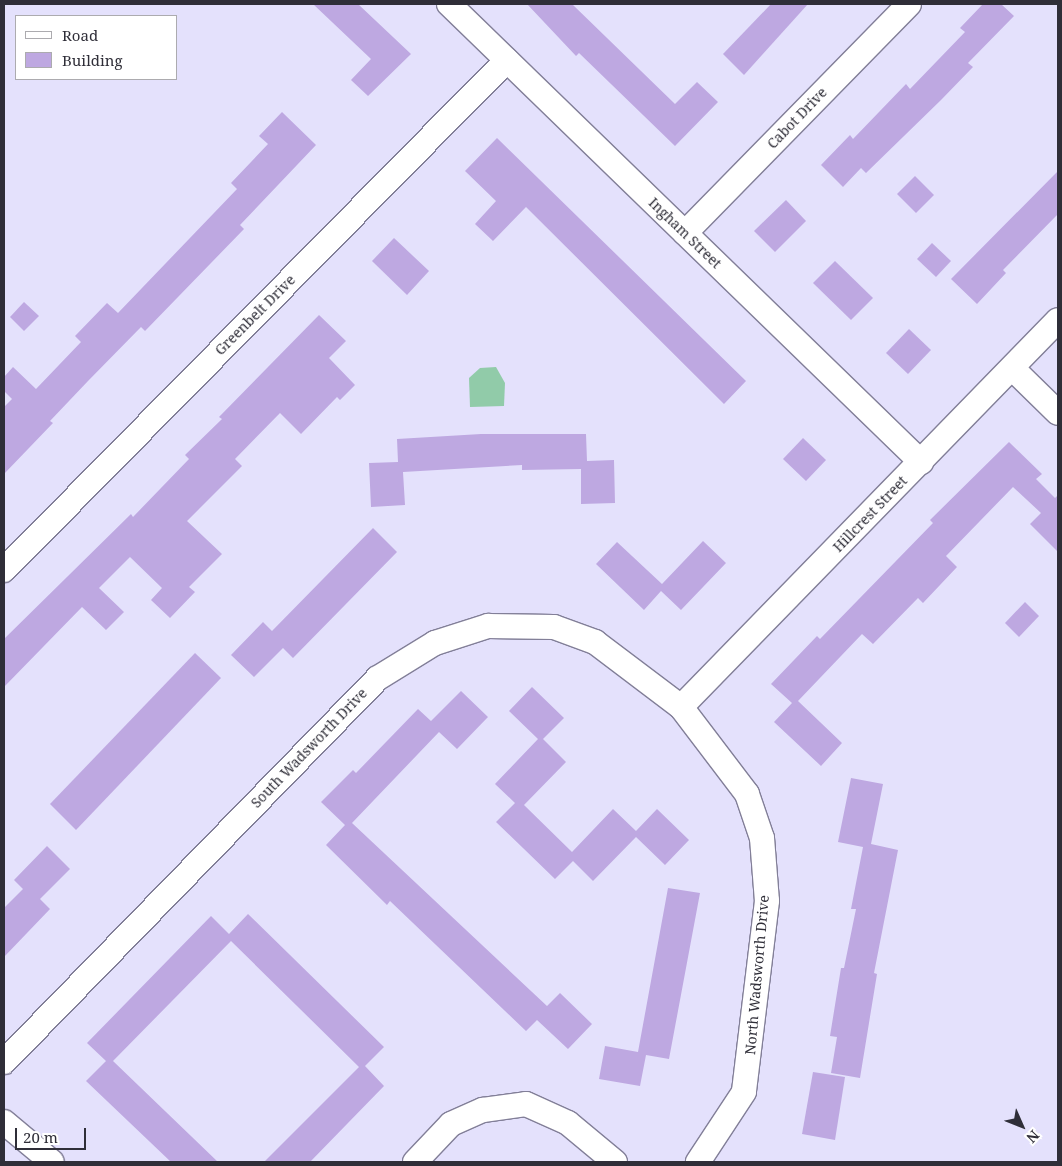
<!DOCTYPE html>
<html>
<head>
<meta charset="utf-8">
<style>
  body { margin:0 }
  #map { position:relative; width:1062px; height:1166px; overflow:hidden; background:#e4e1fc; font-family:"Noto Serif",serif }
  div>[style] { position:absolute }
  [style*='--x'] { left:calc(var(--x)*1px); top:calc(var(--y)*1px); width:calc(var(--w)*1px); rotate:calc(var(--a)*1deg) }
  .green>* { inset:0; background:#91cba9 }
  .building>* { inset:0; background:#bea8e1 }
  .roads { filter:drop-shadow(1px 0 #827f98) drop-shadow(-1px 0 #827f98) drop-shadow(0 1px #827f98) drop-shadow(0 -1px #827f98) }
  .minor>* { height:24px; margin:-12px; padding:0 12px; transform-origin:12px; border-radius:12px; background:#fff }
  span { translate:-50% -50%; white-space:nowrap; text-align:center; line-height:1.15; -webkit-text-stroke:4px #fff; paint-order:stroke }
  .street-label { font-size:14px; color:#2f2e38 }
  .frame { position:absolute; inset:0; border:5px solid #2f2e38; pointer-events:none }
  .legend { position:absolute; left:15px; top:15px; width:162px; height:65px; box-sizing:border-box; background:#fff; border:1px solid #acabaf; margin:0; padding:6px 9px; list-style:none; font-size:15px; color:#2f2e38 }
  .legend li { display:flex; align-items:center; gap:10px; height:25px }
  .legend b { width:25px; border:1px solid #acabaf }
  .north { position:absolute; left:997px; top:1101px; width:50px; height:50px; -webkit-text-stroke:4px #fff; paint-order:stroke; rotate:134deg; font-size:14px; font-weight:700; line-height:20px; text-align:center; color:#2f2e38 }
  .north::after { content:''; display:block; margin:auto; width:18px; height:22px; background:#2f2e38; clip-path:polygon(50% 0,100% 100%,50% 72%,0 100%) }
  .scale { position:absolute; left:15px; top:1128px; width:71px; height:22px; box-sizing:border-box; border:2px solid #2f2e38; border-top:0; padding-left:6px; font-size:15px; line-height:18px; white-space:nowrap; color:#2f2e38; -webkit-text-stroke:4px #fff; paint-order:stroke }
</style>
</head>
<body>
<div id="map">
  <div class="green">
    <i style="clip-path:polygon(496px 367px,505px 383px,504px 406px,470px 407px,469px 378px,480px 368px)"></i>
  </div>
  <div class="building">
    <i style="clip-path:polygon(313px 4px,358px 4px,411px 54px,368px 96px,351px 80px,371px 59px)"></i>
    <i style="clip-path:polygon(527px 4px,572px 4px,675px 104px,697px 82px,718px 102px,675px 146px,579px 53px,576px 56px)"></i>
    <i style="clip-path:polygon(771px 4px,808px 4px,744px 75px,723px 54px)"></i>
    <i style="clip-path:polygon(983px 4px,1001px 4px,1014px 16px,968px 63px,973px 67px,941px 100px,866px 173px,861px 168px,843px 187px,821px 165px,850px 135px,853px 139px,906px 84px,910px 89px,965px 32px,960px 28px)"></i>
    <i style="clip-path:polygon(282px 112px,316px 145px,240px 225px,244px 229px,145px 331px,141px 327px,88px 381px,50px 421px,53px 423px,4px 474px,4px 407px,12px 399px,4px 391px,4px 377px,13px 367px,36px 389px,81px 342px,75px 336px,107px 303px,118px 313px,237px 189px,231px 183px,268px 144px,259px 136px)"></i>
    <i style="clip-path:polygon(497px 138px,746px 381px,724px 404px,526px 207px,493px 241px,475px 224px,496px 201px,465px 171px)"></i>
    <i style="clip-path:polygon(1058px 171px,1058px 214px,1003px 270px,1006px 273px,977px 304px,951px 279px)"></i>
    <i style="clip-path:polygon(915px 176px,934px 195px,916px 213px,897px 194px)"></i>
    <i style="clip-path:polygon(786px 200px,806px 221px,775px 252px,754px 231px)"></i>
    <i style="clip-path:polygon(394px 238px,429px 271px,407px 295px,372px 261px)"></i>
    <i style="clip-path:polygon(932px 243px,951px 261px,936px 277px,917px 259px)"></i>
    <i style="clip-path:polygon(835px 261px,873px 298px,851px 320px,813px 283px)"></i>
    <i style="clip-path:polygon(24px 302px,39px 316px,24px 331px,10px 317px)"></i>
    <i style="clip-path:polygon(319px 315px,346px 341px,329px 358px,355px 385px,340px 400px,337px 397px,301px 434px,280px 413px,235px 459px,242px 466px,187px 521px,222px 554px,189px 587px,195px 592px,170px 618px,151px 600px,162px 588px,130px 557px,99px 588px,124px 612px,106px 630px,82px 607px,4px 687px,4px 639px,131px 514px,133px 517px,189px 459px,185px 455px,222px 419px,219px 417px)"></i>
    <i style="clip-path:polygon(909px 329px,931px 350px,908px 374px,886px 353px)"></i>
    <i style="clip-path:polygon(481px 434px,586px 434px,587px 461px,614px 460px,615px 503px,581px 504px,581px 469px,522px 470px,522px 465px,403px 472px,405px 505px,371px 507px,369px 463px,398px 462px,397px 439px)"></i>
    <i style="clip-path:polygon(803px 438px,826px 460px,806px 481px,783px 459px)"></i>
    <i style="clip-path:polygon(1009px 442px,1042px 474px,1036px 479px,1055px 498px,1058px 495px,1058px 552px,1030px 524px,1041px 513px,1013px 487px,946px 556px,957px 567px,923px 603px,918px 598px,873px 644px,862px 634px,798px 701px,842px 743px,821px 766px,774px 722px,792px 703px,771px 684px,817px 636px,820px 639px,933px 523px,930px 520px)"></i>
    <i style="clip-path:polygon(373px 528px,397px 552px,293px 658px,283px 648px,254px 677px,231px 655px,263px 622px,272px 631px)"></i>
    <i style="clip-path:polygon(703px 541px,726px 563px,681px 610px,661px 591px,644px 610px,596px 564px,617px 542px,662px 584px)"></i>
    <i style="clip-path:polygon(1025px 602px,1039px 616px,1019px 637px,1005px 623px)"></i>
    <i style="clip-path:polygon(195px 653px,221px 678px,76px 830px,50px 804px)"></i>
    <i style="clip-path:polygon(532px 687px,564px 718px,543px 739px,566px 762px,524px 805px,572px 852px,613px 809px,636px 831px,657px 809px,689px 840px,665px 865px,636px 837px,593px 881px,573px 861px,555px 879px,496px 822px,515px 803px,495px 784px,538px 739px,509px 711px)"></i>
    <i style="clip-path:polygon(461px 691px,488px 717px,457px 749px,439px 732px,352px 823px,547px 1006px,560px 993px,592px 1024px,568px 1049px,537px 1020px,526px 1031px,390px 901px,387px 905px,326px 845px,345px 825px,321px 802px,353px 770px,356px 773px,418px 709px,431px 721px)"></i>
    <i style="clip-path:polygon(851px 778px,883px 784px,871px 844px,898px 850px,874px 973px,877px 974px,860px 1078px,831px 1073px,837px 1037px,830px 1036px,841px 968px,844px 968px,856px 909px,851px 909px,863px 847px,838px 842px)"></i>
    <i style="clip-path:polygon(47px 846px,70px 869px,40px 899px,50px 909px,4px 957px,4px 908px,23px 889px,14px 880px)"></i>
    <i style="clip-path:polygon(668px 888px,700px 893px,669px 1059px,646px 1055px,640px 1086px,599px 1079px,605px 1046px,638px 1052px)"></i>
    <i style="clip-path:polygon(248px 914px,384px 1047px,365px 1066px,384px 1086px,310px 1162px,264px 1162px,359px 1067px,231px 941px,113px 1061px,218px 1162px,171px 1162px,86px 1081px,106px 1061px,87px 1043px,211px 916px,229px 934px)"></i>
    <i style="clip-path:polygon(813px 1072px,845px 1077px,835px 1140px,802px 1134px)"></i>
  </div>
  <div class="roads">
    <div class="minor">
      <i style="--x:449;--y:4;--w:658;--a:44.14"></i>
      <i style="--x:685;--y:233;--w:320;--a:-45.6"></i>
      <i style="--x:1012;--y:368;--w:64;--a:44.4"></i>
      <i style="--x:4;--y:570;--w:716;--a:-45.4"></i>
      <i style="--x:681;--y:707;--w:540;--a:-45.75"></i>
      <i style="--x:4;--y:1062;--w:536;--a:-45.76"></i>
      <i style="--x:378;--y:678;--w:67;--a:-31.6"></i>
      <i style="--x:435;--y:643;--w:56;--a:-17.8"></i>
      <i style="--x:488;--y:626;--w:66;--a:0.9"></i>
      <i style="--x:554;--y:627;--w:44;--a:20.1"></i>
      <i style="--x:595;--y:642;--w:108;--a:37.1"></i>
      <i style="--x:681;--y:707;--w:109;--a:52.8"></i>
      <i style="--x:747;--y:794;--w:46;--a:71.2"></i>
      <i style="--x:762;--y:838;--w:63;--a:85.5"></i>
      <i style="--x:767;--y:901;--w:192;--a:96.9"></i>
      <i style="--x:744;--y:1092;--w:84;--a:123.3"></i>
      <i style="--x:4;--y:1122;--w:62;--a:39.8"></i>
      <i style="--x:415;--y:1162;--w:52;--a:-46.5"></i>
      <i style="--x:451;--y:1124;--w:35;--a:-24"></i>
      <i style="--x:483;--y:1110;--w:43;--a:-7.9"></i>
      <i style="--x:526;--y:1104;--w:46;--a:24.3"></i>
      <i style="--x:568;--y:1123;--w:61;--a:39.7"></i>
    </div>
  </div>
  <div class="street-label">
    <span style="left:797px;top:118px;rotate:-46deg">Cabot Drive</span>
    <span style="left:685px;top:233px;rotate:44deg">Ingham Street</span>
    <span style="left:255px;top:315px;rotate:-45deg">Greenbelt Drive</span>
    <span style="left:870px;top:514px;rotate:-46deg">Hillcrest Street</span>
    <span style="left:309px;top:748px;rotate:-46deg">South Wadsworth Drive</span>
    <span style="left:757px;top:975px;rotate:-85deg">North Wadsworth Drive</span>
  </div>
  <div class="frame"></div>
  <ul class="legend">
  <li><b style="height:6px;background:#fff"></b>Road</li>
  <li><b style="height:14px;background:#bea8e1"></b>Building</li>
  </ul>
  <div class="north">N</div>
  <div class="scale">20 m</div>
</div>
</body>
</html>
